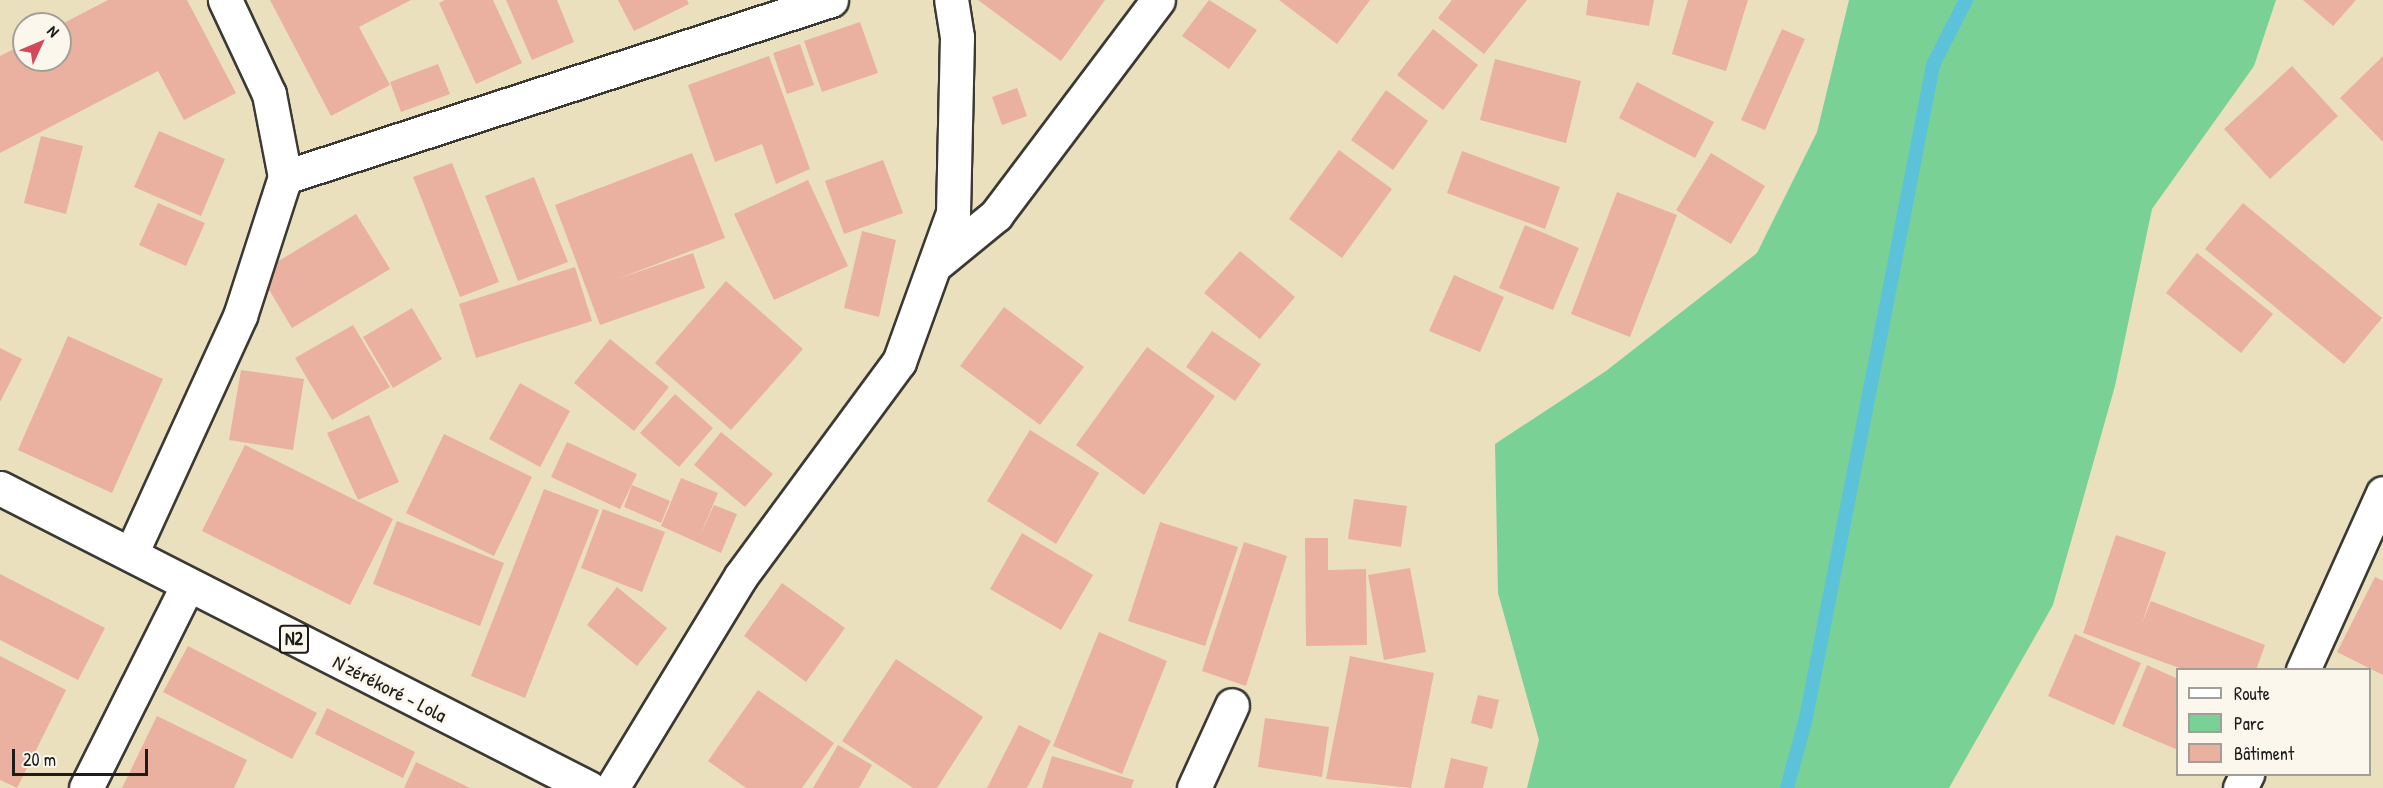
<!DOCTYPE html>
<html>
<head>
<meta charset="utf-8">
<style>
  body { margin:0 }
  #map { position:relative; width:2383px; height:788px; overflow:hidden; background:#ebe0bd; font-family:"Patrick Hand",sans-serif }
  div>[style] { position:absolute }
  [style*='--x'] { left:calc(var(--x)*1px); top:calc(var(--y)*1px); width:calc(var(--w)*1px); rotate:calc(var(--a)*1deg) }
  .green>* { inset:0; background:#7ad196 }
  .stream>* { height:14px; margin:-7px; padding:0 7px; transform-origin:7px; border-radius:7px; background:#5cc2d9 }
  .building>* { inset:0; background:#eab0a0 }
  .roads { filter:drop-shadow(2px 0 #3b3934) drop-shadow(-2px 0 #3b3934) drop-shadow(0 2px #3b3934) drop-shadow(0 -2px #3b3934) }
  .minor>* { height:33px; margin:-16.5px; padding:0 16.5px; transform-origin:16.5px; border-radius:16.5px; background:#fff }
  .highway>* { height:33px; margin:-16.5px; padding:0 16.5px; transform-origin:16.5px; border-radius:16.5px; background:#fff }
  span { translate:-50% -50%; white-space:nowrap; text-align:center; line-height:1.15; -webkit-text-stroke:6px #fbf7ec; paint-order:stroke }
  .shield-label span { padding:2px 4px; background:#fbf7ec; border:2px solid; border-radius:4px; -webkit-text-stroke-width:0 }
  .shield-label { font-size:18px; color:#1c1c1c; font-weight:700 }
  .street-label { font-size:20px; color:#1c1c1c }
  .legend { position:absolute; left:2176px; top:668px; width:195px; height:108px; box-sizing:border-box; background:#fbf7ec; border:2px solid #a29f99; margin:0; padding:8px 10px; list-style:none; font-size:18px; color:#1c1c1c }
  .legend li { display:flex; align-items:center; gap:12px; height:30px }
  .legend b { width:30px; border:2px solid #a29f99 }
  .north { position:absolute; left:12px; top:12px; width:60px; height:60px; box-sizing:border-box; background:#fbf7ec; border:2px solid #a29f99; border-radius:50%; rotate:46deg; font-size:16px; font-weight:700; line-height:24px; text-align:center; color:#1c1c1c }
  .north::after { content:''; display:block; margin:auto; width:21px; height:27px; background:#d1495b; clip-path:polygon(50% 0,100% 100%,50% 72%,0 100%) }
  .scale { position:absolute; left:12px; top:749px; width:136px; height:27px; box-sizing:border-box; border:3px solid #1c1c1c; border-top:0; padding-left:8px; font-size:18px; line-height:21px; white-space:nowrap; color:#1c1c1c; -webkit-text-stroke:4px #fbf7ec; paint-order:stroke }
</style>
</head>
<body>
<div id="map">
  <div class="green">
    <i style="clip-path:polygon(1849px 0,2276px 0,2254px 66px,2152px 209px,2115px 386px,2053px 605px,1949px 788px,1527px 788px,1539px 740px,1498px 593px,1495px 444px,1606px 371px,1757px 253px,1817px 132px)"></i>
  </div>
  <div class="stream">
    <i style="--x:1787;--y:788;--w:73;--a:-74.8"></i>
    <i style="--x:1806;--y:718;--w:665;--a:-78.99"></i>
    <i style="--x:1933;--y:65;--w:73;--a:-63.1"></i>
  </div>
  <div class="building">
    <i style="clip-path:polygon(108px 0,187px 0,236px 93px,184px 120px,158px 71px,0 153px,0 56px,24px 44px,24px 60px,60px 60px,60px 25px)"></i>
    <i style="clip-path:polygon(270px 0,411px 0,359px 27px,390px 85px,331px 116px)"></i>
    <i style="clip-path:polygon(445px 0,493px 0,522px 63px,476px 84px,439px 3px)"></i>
    <i style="clip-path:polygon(506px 0,557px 0,574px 42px,532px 60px)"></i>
    <i style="clip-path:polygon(618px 0,687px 0,689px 4px,634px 31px)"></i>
    <i style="clip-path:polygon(978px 0,1105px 0,1061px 61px)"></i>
    <i style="clip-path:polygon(1209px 0,1257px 30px,1229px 69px,1182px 36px)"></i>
    <i style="clip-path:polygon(1279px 0,1370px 0,1337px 44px)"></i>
    <i style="clip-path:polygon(1452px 0,1527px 0,1484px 54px,1438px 18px)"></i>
    <i style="clip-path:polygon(1588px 0,1654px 0,1649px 26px,1586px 15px)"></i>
    <i style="clip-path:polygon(1688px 0,1748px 0,1726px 71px,1672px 54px)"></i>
    <i style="clip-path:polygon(2303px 0,2356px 0,2333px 26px)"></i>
    <i style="clip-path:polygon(860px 22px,878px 73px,822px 92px,804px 41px)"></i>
    <i style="clip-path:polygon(1433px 29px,1478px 65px,1443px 110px,1397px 75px)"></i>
    <i style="clip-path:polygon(1782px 29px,1805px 39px,1765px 130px,1741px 120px)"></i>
    <i style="clip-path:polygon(800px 44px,814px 85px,787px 94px,773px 53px)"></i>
    <i style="clip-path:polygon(769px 56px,810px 169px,776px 184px,762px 144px,715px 162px,688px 85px)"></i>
    <i style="clip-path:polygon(2383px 56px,2383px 142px,2340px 98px)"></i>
    <i style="clip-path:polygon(1495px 59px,1581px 81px,1566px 143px,1480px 120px)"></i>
    <i style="clip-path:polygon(438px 64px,450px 94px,401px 112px,390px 82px)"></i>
    <i style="clip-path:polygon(2292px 66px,2338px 116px,2270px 179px,2224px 129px)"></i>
    <i style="clip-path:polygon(1637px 82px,1714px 122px,1695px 158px,1619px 118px)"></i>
    <i style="clip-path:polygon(1017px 88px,1027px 116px,1002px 125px,992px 97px)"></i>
    <i style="clip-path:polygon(1386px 90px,1428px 121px,1393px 170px,1351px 140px)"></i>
    <i style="clip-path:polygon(159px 131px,225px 159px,201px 216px,134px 187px)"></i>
    <i style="clip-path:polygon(41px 136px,83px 146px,66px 214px,24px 203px)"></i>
    <i style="clip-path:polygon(1339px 150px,1392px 189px,1342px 258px,1289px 219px)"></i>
    <i style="clip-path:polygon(1462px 151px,1560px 187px,1545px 229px,1447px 193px)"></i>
    <i style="clip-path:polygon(692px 153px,725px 238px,617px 279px,693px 253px,705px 288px,600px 325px,555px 205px)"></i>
    <i style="clip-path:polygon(1711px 153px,1765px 186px,1731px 244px,1676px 210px)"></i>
    <i style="clip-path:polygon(883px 160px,903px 213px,844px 234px,825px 181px)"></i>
    <i style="clip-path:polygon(452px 163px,499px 282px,460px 297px,413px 177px)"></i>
    <i style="clip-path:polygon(534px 177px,568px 262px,518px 281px,485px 196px)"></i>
    <i style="clip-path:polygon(808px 180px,848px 266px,774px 300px,734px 214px)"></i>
    <i style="clip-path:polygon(1617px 192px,1677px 215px,1630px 337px,1571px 314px)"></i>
    <i style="clip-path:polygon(158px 203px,205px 223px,186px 266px,139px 245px)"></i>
    <i style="clip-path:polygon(2243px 203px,2382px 318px,2344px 364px,2205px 249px)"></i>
    <i style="clip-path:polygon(356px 214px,390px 269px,292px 328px,259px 273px)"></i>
    <i style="clip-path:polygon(1525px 225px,1579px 248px,1553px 310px,1499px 288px)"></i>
    <i style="clip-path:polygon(862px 231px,896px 240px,879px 317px,844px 308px)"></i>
    <i style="clip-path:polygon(1240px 251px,1295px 297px,1260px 339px,1204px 293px)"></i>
    <i style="clip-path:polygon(2197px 253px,2273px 314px,2241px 353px,2166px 293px)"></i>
    <i style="clip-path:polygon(575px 267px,592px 321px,476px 358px,459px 304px)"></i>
    <i style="clip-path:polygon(1454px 275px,1504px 297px,1480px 352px,1429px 331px)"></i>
    <i style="clip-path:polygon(726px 281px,803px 349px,731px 430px,655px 363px)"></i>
    <i style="clip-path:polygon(1004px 307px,1084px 367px,1040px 425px,960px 366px)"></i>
    <i style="clip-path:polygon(412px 308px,442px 359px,393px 388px,363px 337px)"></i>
    <i style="clip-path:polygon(353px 325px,390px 387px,332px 420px,295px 358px)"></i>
    <i style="clip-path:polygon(1212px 331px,1261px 364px,1235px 401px,1186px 367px)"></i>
    <i style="clip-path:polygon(68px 336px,163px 379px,112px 493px,18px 450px)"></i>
    <i style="clip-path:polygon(610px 339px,669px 387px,634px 431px,574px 383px)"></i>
    <i style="clip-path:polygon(1147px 347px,1215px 396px,1144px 495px,1076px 445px)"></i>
    <i style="clip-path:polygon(0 348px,22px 359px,0 402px)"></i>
    <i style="clip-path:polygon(241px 370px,304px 379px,293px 450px,229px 440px)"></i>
    <i style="clip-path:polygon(520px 383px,570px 411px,540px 467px,489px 439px)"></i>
    <i style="clip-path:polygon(675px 394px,713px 428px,679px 467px,640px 433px)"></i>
    <i style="clip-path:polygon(369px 415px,399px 482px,358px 500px,327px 433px)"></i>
    <i style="clip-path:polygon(1030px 430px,1099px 473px,1056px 544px,987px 501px)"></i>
    <i style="clip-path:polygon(721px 432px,773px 474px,745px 507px,694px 465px)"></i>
    <i style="clip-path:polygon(444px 434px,532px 477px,494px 556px,406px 513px)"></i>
    <i style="clip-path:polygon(567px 442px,637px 474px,620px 509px,551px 477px)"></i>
    <i style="clip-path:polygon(245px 445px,393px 519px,350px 605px,202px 531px)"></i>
    <i style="clip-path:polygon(681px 478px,718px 493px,699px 538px,714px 505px,737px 514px,721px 553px,661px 526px)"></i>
    <i style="clip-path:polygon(632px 485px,670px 501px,661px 523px,624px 507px)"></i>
    <i style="clip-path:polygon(544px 489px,599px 510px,525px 698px,471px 676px)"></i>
    <i style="clip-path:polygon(1354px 499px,1407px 506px,1401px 547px,1348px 539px)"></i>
    <i style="clip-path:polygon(603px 509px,665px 532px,642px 592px,581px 568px)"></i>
    <i style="clip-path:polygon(397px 521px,504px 563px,480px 626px,373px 584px)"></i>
    <i style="clip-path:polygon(1160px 522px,1238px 547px,1205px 646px,1128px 621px)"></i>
    <i style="clip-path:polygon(1022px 533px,1093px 575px,1061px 630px,990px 589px)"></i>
    <i style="clip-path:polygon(2116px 535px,2166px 552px,2142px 623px,2151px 601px,2265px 645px,2256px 670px,2185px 670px,2083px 633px)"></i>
    <i style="clip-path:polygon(1305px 538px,1328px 538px,1328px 570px,1366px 569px,1367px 645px,1306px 646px)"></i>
    <i style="clip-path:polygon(1244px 542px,1287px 556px,1246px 686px,1202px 671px)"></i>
    <i style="clip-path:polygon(1410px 568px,1426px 652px,1384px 660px,1368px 575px)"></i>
    <i style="clip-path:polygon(0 574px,105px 628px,78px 680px,0 640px)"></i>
    <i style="clip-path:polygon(2375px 577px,2383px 581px,2383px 675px,2337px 652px)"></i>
    <i style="clip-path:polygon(782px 583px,845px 628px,806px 682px,744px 636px)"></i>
    <i style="clip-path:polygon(617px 587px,667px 628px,637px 666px,587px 625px)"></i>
    <i style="clip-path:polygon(1099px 632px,1167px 661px,1122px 774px,1053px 746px)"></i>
    <i style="clip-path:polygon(2075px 634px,2141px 663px,2114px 725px,2048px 696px)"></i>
    <i style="clip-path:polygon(188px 646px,317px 713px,292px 759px,163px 692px)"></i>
    <i style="clip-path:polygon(0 656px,66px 690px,17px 788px,0 780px)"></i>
    <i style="clip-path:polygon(1350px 656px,1434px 673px,1411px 788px,1326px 779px)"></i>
    <i style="clip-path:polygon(896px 659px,983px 717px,937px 788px,913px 788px,842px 741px)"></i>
    <i style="clip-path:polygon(2147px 665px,2178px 679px,2178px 750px,2122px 726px)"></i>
    <i style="clip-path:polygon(758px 690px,834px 743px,802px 788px,746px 788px,708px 761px)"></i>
    <i style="clip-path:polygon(1478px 695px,1499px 700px,1492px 729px,1471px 723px)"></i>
    <i style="clip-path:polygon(327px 708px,415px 752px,403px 778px,315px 734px)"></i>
    <i style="clip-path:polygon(157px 716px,247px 760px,234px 788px,122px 788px)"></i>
    <i style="clip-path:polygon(1265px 718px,1329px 727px,1322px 777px,1258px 767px)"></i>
    <i style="clip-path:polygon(1019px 725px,1051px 741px,1027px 788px,987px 788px)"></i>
    <i style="clip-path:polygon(838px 745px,872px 765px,859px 788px,813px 788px)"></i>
    <i style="clip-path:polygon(1052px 756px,1134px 780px,1131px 788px,1042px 788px)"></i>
    <i style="clip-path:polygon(1451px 758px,1488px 767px,1483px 788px,1444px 788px)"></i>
    <i style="clip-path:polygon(416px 762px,470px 788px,404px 788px)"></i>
  </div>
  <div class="roads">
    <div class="minor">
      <i style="--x:285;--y:177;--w:574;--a:-17.96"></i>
      <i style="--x:935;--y:265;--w:79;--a:-39.3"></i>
      <i style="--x:996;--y:215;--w:269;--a:-53"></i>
      <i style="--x:131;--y:554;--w:262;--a:-65.4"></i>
      <i style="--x:240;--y:316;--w:146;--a:-72.1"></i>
      <i style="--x:285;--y:177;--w:85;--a:-100.9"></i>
      <i style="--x:269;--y:94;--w:104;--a:-115.1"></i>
      <i style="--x:2303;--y:670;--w:194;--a:-65.7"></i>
      <i style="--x:86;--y:788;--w:226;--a:-63.4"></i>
      <i style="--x:612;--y:788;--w:248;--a:-58.7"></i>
      <i style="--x:741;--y:576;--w:266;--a:-53.6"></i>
      <i style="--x:899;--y:362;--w:158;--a:-70.1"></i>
      <i style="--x:953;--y:213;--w:176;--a:-88.7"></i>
      <i style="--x:957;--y:37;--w:37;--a:-99"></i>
      <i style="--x:1194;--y:788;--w:91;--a:-65.4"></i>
      <i style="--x:2240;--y:788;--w:16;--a:-63"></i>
    </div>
    <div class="highway">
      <i style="--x:0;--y:488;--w:661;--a:26.99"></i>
    </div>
  </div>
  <div class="shield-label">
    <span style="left:294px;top:639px">N2</span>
  </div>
  <div class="street-label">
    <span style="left:390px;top:688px;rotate:27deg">N'zérékoré - Lola</span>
  </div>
  <ul class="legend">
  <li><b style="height:8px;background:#fff"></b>Route</li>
  <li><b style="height:16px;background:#7ad196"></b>Parc</li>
  <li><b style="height:16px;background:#eab0a0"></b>Bâtiment</li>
  </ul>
  <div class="north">N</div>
  <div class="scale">20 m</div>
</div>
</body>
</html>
